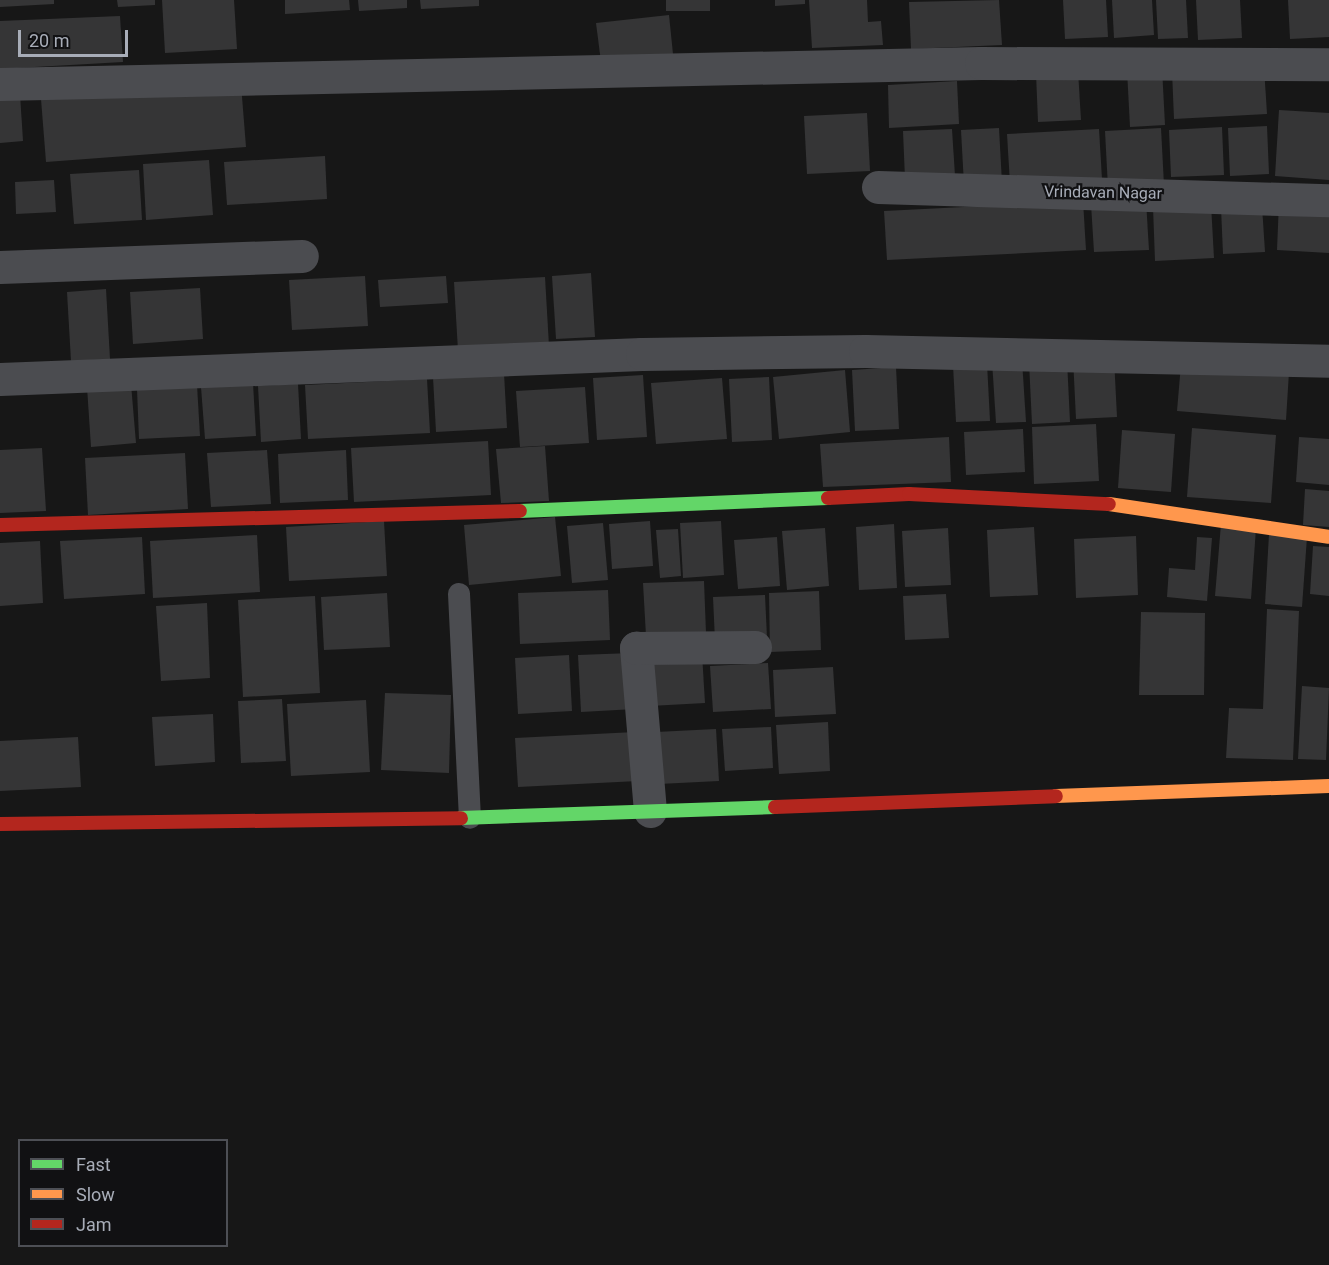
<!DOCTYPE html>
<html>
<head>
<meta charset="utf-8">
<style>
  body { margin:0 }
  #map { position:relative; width:1329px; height:1265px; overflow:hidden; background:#171717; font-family:Roboto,sans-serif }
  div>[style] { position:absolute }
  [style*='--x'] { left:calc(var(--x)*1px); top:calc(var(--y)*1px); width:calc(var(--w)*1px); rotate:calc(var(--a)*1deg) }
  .building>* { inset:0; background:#353536 }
  .lane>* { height:22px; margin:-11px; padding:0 11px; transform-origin:11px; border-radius:11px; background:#4b4c50 }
  .street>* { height:33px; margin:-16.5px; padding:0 16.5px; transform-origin:16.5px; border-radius:16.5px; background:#4b4c50 }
  .fast>* { height:14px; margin:-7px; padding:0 7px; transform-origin:7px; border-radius:7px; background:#63d668 }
  .slow>* { height:14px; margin:-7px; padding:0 7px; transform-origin:7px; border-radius:7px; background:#ff974d }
  .jam>* { height:14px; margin:-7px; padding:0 7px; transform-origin:7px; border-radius:7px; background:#b3261e }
  span { translate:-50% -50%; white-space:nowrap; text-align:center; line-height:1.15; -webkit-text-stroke:4.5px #111113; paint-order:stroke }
  .street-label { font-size:16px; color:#a8adb8 }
  .legend { position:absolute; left:18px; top:1139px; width:210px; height:108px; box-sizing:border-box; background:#111113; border:2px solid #4d4f55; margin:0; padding:8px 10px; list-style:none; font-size:18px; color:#a8adb8 }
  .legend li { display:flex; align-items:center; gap:12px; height:30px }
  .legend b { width:30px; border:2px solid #4d4f55 }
  .scale { position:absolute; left:18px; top:30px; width:110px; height:27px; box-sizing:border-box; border:3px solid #a8adb8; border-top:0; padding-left:8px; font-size:18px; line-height:21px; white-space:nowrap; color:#a8adb8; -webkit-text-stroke:4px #111113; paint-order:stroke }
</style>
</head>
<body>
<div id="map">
  <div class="building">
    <i style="clip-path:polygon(0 0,54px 0,54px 4px,0 7px)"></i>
    <i style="clip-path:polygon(117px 0,155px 0,155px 5px,118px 7px)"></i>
    <i style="clip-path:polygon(162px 0,234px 0,237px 49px,165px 53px)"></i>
    <i style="clip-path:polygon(285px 0,349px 0,350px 10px,285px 14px)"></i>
    <i style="clip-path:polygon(358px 0,407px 0,407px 8px,359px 11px)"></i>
    <i style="clip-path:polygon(420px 0,479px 0,479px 6px,421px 9px)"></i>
    <i style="clip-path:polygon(666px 0,710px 0,710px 11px,666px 11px)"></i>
    <i style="clip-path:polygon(775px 0,805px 0,805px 4px,775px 6px)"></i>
    <i style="clip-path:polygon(809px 0,867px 0,868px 22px,881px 21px,883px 45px,812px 48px)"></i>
    <i style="clip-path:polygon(999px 0,1002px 45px,911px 49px,909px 2px)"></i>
    <i style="clip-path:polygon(1063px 0,1106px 0,1108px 37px,1065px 39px)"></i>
    <i style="clip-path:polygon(1112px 0,1152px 0,1154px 35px,1114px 38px)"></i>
    <i style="clip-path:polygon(1156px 0,1186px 0,1188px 38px,1158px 39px)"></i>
    <i style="clip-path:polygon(1196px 0,1240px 0,1242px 38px,1198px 40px)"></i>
    <i style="clip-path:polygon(1288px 0,1329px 0,1329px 37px,1290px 39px)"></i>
    <i style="clip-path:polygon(669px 15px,673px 54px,601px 62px,596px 23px)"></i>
    <i style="clip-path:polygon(120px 16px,123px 62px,0 69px,0 21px)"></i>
    <i style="clip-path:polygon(1264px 67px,1267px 114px,1174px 119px,1172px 71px)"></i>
    <i style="clip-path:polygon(1162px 68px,1165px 125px,1130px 127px,1127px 70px)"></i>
    <i style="clip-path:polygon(1078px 71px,1081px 120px,1038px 122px,1036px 73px)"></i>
    <i style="clip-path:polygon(957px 81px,959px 124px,889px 128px,888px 85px)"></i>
    <i style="clip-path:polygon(241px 84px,246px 147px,46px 162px,41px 99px)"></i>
    <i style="clip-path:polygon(20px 94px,23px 141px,0 143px,0 95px)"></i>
    <i style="clip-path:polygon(1279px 110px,1329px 113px,1329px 180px,1275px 176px)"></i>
    <i style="clip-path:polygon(867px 113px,870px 171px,807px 174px,804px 116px)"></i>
    <i style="clip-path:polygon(1267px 126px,1269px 174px,1230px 176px,1228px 128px)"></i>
    <i style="clip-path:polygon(1222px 127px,1224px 175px,1171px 177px,1169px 130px)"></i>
    <i style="clip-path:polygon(999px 128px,1002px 183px,964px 185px,961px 130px)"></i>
    <i style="clip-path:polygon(1161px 128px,1164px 185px,1108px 188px,1105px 131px)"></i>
    <i style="clip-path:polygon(952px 129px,955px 176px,905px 179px,903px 131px)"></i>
    <i style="clip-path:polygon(1099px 129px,1102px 179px,1010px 184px,1007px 134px)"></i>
    <i style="clip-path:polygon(325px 156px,327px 199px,227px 205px,224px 162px)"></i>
    <i style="clip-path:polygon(209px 160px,213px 215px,146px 220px,143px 164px)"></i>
    <i style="clip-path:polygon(139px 170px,142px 220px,74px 224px,70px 174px)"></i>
    <i style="clip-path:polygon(54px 180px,56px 212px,16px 214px,15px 182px)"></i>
    <i style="clip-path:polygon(1083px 201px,1086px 250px,887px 260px,884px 211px)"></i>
    <i style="clip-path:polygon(1146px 201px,1149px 250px,1094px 252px,1091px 204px)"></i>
    <i style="clip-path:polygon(1279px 202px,1329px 204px,1329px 253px,1277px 250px)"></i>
    <i style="clip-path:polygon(1211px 204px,1214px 258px,1155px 261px,1153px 207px)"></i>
    <i style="clip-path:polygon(1262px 206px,1265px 252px,1223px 254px,1221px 208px)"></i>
    <i style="clip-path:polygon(591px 273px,595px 337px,556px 339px,552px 276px)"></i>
    <i style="clip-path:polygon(365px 276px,368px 326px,292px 330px,289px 280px)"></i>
    <i style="clip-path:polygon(446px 276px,448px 303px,380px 307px,378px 280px)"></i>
    <i style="clip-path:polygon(545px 277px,549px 346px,458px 351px,454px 282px)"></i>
    <i style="clip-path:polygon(200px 288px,203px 339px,133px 344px,130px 292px)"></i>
    <i style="clip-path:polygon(106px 289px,110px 359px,71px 361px,67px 292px)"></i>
    <i style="clip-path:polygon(1073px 358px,1114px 358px,1117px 417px,1076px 419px)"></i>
    <i style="clip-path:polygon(1022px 360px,1026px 422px,996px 423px,992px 361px)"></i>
    <i style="clip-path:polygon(1067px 360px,1070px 422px,1032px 424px,1029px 362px)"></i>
    <i style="clip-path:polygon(987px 363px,990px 421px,956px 422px,953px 365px)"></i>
    <i style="clip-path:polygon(1181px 364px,1289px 372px,1286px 420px,1177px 411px)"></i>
    <i style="clip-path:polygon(896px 367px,899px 429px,855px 431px,852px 370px)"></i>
    <i style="clip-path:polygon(845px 370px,850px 432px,779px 439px,773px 377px)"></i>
    <i style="clip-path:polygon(504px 373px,507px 428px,436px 432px,433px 377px)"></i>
    <i style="clip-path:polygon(643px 375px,647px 437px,597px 440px,593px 378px)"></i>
    <i style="clip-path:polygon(769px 377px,772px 440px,732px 442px,729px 379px)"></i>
    <i style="clip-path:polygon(722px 378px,727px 439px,656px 444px,651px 383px)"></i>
    <i style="clip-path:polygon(427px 379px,430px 433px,308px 439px,305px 385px)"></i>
    <i style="clip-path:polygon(253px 383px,256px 436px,205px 439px,201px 387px)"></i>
    <i style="clip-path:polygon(131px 384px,136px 443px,91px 447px,87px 387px)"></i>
    <i style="clip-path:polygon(298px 384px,301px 439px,261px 442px,258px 386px)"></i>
    <i style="clip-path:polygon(197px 385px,200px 436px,139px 439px,137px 389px)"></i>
    <i style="clip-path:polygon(585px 387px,589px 443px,520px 447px,516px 391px)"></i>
    <i style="clip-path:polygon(1096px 424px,1099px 481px,1034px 484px,1032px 427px)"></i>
    <i style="clip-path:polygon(1192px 428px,1276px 435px,1271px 503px,1187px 497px)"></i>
    <i style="clip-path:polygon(1023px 429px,1025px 472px,966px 475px,964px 432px)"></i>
    <i style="clip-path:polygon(1122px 430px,1175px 434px,1171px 492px,1118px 488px)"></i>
    <i style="clip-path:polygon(949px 437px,951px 482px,823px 487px,820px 444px)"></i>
    <i style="clip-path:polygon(1299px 437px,1329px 439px,1329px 485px,1296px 482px)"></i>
    <i style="clip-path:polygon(488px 441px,491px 495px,354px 502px,351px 448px)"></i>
    <i style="clip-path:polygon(545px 446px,549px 501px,501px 503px,496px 449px)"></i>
    <i style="clip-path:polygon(42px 448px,46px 511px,0 513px,0 450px)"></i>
    <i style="clip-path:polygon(267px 450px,271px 504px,211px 507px,207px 453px)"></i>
    <i style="clip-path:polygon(346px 450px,348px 500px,280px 503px,278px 454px)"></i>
    <i style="clip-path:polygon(185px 453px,188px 509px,88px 515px,85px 458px)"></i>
    <i style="clip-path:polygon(1305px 489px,1329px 491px,1329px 527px,1303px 525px)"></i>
    <i style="clip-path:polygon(555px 517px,561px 576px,469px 585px,464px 525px)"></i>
    <i style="clip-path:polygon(384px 521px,387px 576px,289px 581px,286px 527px)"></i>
    <i style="clip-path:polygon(650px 521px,653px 566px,612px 569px,609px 524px)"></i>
    <i style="clip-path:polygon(721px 521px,724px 575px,683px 578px,680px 523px)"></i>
    <i style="clip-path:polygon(603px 523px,608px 580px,572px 583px,567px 526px)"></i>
    <i style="clip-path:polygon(894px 524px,897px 588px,859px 590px,856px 527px)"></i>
    <i style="clip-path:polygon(1221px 524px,1256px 528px,1251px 599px,1215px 596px)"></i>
    <i style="clip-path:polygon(1034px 527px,1038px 595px,990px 597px,987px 530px)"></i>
    <i style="clip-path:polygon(825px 528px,829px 586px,787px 590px,782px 531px)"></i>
    <i style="clip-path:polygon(948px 528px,951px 585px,905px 587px,902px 531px)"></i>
    <i style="clip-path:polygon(678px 529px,681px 576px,660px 578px,656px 530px)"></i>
    <i style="clip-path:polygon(1269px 534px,1307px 537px,1302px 607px,1265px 604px)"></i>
    <i style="clip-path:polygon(257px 535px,260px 592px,153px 598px,150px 541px)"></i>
    <i style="clip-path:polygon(1136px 536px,1138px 595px,1076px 598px,1074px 539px)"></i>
    <i style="clip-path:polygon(142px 537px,145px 594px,64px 599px,60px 541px)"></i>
    <i style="clip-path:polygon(777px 537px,780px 586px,738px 589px,734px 540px)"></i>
    <i style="clip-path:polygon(1197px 537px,1212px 538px,1207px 601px,1167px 597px,1169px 568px,1195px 570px)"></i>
    <i style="clip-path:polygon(40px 541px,43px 603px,0 606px,0 543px)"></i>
    <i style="clip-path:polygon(1313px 546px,1329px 547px,1329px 596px,1310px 594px)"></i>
    <i style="clip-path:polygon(704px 581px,706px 633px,646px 636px,643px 583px)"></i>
    <i style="clip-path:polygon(608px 590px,610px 640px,520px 644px,518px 593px)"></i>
    <i style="clip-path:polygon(819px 591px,821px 650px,770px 652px,769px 593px)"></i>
    <i style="clip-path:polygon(387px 593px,390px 647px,324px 650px,321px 597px)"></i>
    <i style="clip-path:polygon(946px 594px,949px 638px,905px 640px,903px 596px)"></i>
    <i style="clip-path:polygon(765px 595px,767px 638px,715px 641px,713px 597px)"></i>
    <i style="clip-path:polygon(315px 596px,320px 693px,243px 697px,238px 600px)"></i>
    <i style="clip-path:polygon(207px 603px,210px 678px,161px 681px,156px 606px)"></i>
    <i style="clip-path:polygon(1267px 609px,1299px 611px,1293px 760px,1226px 758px,1229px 708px,1263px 709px)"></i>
    <i style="clip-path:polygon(1141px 612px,1205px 613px,1204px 695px,1139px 695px)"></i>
    <i style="clip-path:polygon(632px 653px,635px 709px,581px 712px,578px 655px)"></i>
    <i style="clip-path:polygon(702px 654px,705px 703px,650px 706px,647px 656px)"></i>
    <i style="clip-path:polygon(569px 655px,572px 711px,518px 714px,515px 658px)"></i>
    <i style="clip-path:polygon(768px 663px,771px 709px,713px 712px,710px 666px)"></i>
    <i style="clip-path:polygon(833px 667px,836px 714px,775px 717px,773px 670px)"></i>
    <i style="clip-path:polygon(1302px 686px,1329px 688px,1326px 760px,1298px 759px)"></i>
    <i style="clip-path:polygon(385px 693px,451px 695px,449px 773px,381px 770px)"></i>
    <i style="clip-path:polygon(282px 699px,286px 761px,241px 763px,238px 701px)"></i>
    <i style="clip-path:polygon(366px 700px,370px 772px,291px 776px,287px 704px)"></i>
    <i style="clip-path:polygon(213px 714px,215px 762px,155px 766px,152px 717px)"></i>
    <i style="clip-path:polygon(828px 722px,830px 771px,779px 774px,776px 725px)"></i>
    <i style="clip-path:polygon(771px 727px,773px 768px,725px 771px,722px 729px)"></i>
    <i style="clip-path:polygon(716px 729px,719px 781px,659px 784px,656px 732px)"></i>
    <i style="clip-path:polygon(635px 732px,638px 781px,518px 787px,515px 738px)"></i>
    <i style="clip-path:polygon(78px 737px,81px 787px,0 791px,0 741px)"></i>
  </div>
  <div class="lane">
    <i style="--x:459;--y:594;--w:224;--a:87.2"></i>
  </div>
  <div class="street">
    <i style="--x:0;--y:84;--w:981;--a:-1.23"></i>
    <i style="--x:981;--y:63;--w:348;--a:0.2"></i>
    <i style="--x:878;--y:187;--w:451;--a:1.7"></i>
    <i style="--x:0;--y:267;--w:302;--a:-2.1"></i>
    <i style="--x:0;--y:379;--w:642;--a:-2.23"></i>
    <i style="--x:642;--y:354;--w:223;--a:-0.8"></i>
    <i style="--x:865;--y:351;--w:464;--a:1.2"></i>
    <i style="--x:650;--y:811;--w:164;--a:-94.9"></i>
    <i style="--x:636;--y:648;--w:119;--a:-0.5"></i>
  </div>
  <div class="fast">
    <i style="--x:520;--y:511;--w:308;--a:-2.4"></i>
    <i style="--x:461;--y:818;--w:314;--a:-2"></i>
  </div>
  <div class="slow">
    <i style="--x:1109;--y:504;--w:222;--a:8.5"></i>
    <i style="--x:1056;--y:796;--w:273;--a:-2.1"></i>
  </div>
  <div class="jam">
    <i style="--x:828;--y:498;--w:81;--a:-2.8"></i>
    <i style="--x:909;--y:494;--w:200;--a:2.9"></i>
    <i style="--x:0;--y:525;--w:520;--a:-1.54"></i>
    <i style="--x:775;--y:807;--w:281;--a:-2.2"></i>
    <i style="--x:0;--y:824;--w:461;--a:-0.7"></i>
  </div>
  <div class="street-label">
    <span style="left:1103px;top:193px;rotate:1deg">Vrindavan Nagar</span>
  </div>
  <ul class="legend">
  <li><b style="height:8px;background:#63d668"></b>Fast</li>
  <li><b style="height:8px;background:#ff974d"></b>Slow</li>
  <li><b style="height:8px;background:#b3261e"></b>Jam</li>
  </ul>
  <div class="scale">20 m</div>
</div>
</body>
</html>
